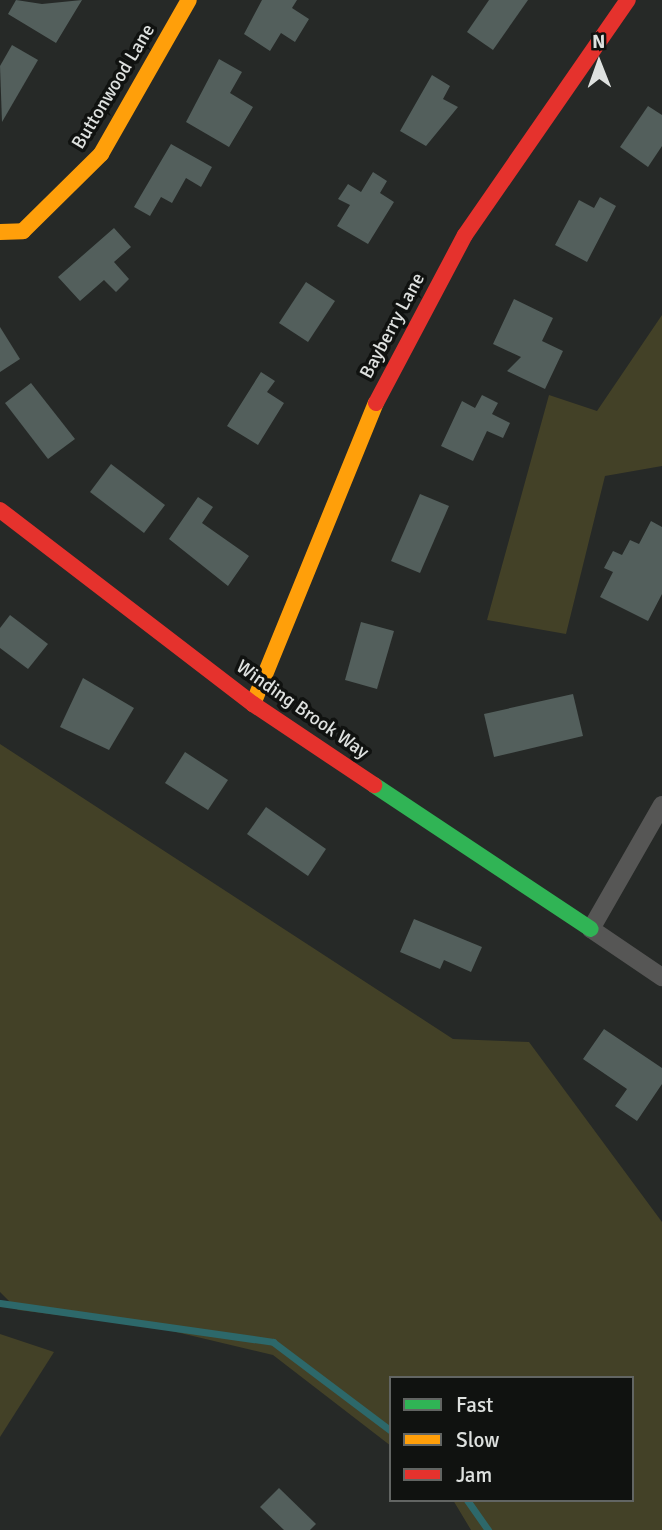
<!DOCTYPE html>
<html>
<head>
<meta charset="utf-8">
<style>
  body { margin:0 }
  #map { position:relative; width:662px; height:1530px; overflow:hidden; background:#262927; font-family:Signika,sans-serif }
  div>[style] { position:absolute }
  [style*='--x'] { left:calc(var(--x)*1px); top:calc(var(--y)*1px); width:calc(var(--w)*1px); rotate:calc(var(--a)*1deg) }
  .green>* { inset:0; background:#434127 }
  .stream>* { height:7px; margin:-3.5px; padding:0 3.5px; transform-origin:3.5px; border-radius:3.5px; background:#2d686a }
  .building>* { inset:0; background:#535f5c }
  .street>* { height:18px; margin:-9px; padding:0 9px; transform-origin:9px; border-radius:9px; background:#565655 }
  .fast>* { height:16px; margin:-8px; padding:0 8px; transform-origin:8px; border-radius:8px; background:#30b455 }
  .slow>* { height:16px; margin:-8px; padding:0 8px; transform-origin:8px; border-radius:8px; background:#ff9f0a }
  .jam>* { height:16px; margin:-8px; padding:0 8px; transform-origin:8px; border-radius:8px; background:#e5322d }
  span { translate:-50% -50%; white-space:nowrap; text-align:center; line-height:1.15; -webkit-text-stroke:7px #101210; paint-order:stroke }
  .street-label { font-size:19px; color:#dee1df }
  .legend { position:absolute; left:389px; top:1376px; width:245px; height:126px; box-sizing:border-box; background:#101210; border:2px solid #626563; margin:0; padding:9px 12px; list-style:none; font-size:21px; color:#dee1df }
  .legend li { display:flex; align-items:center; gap:14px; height:35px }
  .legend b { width:35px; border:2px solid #626563 }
  .north { position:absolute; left:564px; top:28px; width:70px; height:70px; -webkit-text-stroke:5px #101210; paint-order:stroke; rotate:359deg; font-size:19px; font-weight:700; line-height:28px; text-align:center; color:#dee1df }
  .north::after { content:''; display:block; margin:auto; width:24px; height:32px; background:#dee1df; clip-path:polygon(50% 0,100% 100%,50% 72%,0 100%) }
</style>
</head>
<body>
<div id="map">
  <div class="green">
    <i style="clip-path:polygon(662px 315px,662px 466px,605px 476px,566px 634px,487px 620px,549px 395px,597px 411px)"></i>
    <i style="clip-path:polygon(0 744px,453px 1039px,529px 1042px,662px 1222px,662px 1530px,471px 1530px,453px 1500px,632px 1500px,632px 1378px,391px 1378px,391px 1446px,273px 1355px,155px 1327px,18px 1310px,0 1292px)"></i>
    <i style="clip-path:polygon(0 1334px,54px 1352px,0 1437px)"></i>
  </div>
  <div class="stream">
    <i style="--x:0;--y:1303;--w:276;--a:8.1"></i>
    <i style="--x:273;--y:1342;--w:148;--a:37"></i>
    <i style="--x:467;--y:1500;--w:37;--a:55"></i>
  </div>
  <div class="building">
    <i style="clip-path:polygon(16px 0,42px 4px,82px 0,56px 43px,8px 14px)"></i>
    <i style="clip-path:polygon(262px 0,297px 0,292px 8px,309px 19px,295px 42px,281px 33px,270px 51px,244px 34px)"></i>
    <i style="clip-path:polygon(489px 0,528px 0,493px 50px,467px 32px)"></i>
    <i style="clip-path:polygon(12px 45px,38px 60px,2px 122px,0 66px)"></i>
    <i style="clip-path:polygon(219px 59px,242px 72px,230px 93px,253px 107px,229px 147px,186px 122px)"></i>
    <i style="clip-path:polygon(432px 75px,450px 86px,443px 99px,458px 107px,426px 146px,400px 131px)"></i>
    <i style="clip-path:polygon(648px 106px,662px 115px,662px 146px,648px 167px,620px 147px)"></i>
    <i style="clip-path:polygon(171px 144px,212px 167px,201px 187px,186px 178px,172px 203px,161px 197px,150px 216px,134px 207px)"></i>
    <i style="clip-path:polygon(373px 172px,387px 181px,380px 193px,394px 202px,368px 244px,337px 226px,350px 205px,338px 199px,348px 184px,361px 192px)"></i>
    <i style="clip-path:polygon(600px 197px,616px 206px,587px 262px,555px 245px,579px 200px,594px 208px)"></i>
    <i style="clip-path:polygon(114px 228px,131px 247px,114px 262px,129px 279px,116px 292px,104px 280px,80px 301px,58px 277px)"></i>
    <i style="clip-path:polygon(306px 282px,335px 301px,308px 342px,279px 323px)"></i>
    <i style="clip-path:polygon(514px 299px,553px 318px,542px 341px,563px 351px,545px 389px,507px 371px,521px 357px,493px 344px)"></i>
    <i style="clip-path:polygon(0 327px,20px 359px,0 372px)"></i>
    <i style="clip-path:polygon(261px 372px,275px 381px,267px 392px,284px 403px,258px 445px,227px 426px)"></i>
    <i style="clip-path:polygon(31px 383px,75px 439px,48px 459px,5px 403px)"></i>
    <i style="clip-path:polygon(482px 395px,498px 403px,492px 414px,510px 423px,503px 438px,487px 431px,473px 461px,441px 446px,462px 401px,475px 408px)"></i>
    <i style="clip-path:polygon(111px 464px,165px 505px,144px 533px,90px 492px)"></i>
    <i style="clip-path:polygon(420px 494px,449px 506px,420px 573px,391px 561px)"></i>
    <i style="clip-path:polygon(198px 497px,213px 507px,202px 523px,249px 556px,228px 586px,169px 539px)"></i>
    <i style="clip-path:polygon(651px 521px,662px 527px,662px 594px,648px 621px,600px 597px,613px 572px,604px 568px,613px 551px,622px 555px,630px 540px,639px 544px)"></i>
    <i style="clip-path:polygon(10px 615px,48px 644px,28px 669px,0 648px,0 628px)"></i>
    <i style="clip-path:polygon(361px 622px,394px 631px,377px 689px,345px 680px)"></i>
    <i style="clip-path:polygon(83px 678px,134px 708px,109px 750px,60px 727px)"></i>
    <i style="clip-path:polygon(573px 694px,583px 736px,494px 757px,484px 714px)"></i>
    <i style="clip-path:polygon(185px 752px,228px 780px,208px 810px,165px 783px)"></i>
    <i style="clip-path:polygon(266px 807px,326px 849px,308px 876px,247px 834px)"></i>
    <i style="clip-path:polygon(414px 919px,482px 947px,471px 972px,444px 960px,440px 969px,400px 952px)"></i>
    <i style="clip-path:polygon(604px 1029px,662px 1068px,662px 1084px,637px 1121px,615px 1106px,627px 1089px,583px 1059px)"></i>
    <i style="clip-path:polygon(279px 1488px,316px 1524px,310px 1530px,284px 1530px,260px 1507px)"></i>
  </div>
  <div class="street">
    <i style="--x:662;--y:805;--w:143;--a:119.8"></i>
    <i style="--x:591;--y:929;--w:86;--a:34.1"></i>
  </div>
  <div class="fast">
    <i style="--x:374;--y:785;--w:260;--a:33.6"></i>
  </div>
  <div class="slow">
    <i style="--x:0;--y:232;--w:23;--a:-2"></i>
    <i style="--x:23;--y:231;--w:110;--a:-44.6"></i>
    <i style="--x:101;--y:154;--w:177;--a:-60.3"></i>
    <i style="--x:253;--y:704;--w:325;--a:-67.8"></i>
  </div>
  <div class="jam">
    <i style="--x:376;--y:403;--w:190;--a:-62.1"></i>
    <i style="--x:465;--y:235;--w:286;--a:-55.3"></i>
    <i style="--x:0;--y:510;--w:319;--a:37.5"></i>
    <i style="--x:253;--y:704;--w:146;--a:33.8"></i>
  </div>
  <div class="street-label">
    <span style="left:114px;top:87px;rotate:-59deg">Buttonwood Lane</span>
    <span style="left:393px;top:326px;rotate:-62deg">Bayberry Lane</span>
    <span style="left:302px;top:710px;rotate:35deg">Winding Brook Way</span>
  </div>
  <ul class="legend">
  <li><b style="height:9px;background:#30b455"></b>Fast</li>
  <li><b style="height:9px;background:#ff9f0a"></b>Slow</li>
  <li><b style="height:9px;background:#e5322d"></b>Jam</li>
  </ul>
  <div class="north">N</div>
</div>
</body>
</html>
